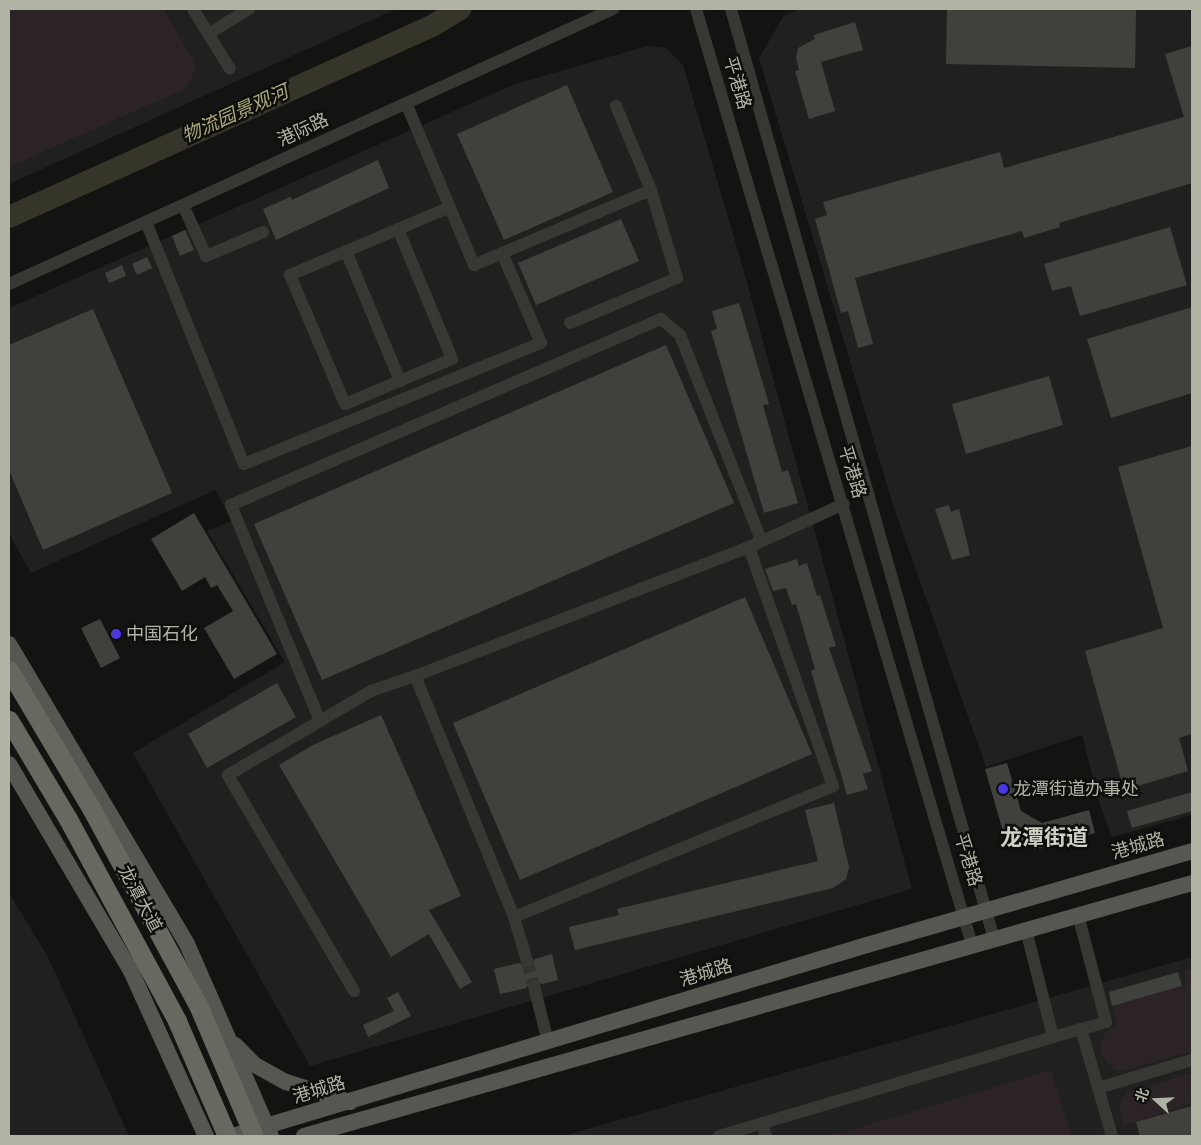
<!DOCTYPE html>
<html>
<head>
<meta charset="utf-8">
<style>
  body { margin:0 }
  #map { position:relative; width:1201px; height:1145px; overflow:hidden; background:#131412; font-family:Jost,"Noto Sans SC",sans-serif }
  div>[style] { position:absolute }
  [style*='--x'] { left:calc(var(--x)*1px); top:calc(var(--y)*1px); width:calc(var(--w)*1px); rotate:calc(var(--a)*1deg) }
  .built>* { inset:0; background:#20211e }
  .green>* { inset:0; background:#2b2326 }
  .river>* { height:22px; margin:-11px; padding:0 11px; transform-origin:11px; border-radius:11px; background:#363529 }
  .building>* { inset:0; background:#40413c }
  .minor-tunnel>* { height:12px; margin-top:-6px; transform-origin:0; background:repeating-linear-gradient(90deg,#33342f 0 12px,transparent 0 18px) }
  .minor>* { height:12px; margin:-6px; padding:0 6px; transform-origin:6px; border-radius:6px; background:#373833 }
  .major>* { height:16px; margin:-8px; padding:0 8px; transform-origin:8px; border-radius:8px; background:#555750 }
  .highway>* { height:19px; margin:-9.5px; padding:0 9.5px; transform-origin:9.5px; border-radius:9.5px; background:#676960 }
  .highway-bridge>* { height:19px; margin:-9.5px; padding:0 9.5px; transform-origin:9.5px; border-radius:9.5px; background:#676960 }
  .dots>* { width:14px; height:14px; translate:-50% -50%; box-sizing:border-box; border:2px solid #0e0f0d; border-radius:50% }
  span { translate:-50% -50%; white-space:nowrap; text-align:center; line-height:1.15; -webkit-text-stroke:5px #0e0f0d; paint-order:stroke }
  .street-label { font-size:18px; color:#b1b3a4 }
  .poi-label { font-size:18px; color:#b1b3a4 }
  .left { translate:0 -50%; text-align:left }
  .water-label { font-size:19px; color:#ada87d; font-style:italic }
  .district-label { font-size:22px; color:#ced0c5; font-weight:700 }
  .frame { position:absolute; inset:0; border:10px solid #b1b3a4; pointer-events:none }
  .north { position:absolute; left:1131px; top:1075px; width:50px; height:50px; -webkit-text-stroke:4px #0e0f0d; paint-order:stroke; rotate:290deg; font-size:14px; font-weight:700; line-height:20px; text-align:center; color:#b1b3a4 }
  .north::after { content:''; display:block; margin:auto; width:18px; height:22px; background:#b1b3a4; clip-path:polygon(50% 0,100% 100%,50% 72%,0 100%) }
</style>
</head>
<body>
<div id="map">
  <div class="built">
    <i style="clip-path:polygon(9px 9px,396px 9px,9px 184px)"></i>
    <i style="clip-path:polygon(798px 9px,1192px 9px,1192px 815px,1112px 837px,1100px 805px,1082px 735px,986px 767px,894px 508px,759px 58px,783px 17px)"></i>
    <i style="clip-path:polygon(647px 46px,666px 48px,683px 65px,743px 268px,912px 889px,310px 1066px,133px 753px,285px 662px,207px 531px,232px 521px,215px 490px,31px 573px,9px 533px,9px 308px,515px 84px)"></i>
    <i style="clip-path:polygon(9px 893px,48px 957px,129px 1136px,9px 1136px)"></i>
    <i style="clip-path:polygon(1192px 957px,1192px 1136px,563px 1136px)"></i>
  </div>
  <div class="green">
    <i style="clip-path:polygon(9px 9px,163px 9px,193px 60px,195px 71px,187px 88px,9px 167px)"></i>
    <i style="clip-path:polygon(1192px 969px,1192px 1051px,1125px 1070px,1116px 1070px,1107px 1063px,1101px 1054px,1100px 1043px,1108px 1029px,1118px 1026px,1112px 1006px,1187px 985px,1184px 972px)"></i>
    <i style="clip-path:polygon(1051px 1070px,1072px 1136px,831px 1136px)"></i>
    <i style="clip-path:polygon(1192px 1073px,1192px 1103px,1123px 1126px,1119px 1107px,1127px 1092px)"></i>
  </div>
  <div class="river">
    <i style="--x:9;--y:217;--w:464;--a:-24.3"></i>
    <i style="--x:432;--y:26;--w:33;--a:-31"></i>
  </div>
  <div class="building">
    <i style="clip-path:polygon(947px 9px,1136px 9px,1135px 68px,946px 64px)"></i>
    <i style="clip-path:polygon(855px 22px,863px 50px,821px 62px,835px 111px,809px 119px,795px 71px,799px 70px,796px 57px,798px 48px,815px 39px,814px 35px)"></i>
    <i style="clip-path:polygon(1192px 46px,1192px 183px,1059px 223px,1060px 227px,1024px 238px,1022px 231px,855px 278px,873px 344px,858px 348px,848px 311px,841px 313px,815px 219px,827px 215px,823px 202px,1000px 152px,1004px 168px,1184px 117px,1165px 54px)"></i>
    <i style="clip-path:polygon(567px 85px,613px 192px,504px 240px,457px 134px)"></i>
    <i style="clip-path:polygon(378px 160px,389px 188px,276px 240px,263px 209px,290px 197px,292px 200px)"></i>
    <i style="clip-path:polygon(621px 219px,639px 261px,536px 305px,518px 263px)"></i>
    <i style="clip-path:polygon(1170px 227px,1187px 285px,1080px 316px,1071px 286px,1052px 291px,1044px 264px)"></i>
    <i style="clip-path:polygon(185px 230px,194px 250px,180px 256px,172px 236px)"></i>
    <i style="clip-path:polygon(147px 257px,152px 268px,137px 275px,132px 264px)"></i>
    <i style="clip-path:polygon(122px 265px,126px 276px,109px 283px,105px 273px)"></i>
    <i style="clip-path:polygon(739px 303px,769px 404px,763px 405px,782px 472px,788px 470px,798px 503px,764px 513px,711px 331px,717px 329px,712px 311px)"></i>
    <i style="clip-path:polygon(1192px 307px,1192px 393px,1111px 418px,1087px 339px)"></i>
    <i style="clip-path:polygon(93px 309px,172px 493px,43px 550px,9px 470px,9px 345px)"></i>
    <i style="clip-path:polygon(666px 345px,734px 503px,322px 680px,254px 524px)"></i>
    <i style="clip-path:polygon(1049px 376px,1063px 425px,966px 454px,952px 404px)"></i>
    <i style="clip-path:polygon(1192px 446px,1192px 734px,1179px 738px,1188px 771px,1124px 790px,1085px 651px,1163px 628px,1118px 467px)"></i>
    <i style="clip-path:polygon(949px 505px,951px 512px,959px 509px,970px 555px,952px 560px,935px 509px)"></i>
    <i style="clip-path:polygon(194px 513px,277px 654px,234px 679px,204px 628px,233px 611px,217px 585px,211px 588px,205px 577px,182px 591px,151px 539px)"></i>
    <i style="clip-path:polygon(797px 559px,799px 566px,807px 563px,817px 596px,820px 595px,836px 646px,829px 648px,872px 771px,863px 774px,868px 789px,847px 795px,811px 671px,815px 669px,796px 604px,792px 605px,786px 588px,773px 591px,765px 569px)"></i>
    <i style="clip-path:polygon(745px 597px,812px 754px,520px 880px,453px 723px)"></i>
    <i style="clip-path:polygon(100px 619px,120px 658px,101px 668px,81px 628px)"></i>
    <i style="clip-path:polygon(277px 683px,296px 717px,207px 768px,188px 734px)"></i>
    <i style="clip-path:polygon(381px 715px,461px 896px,429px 910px,472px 982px,460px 989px,429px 934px,391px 957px,279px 765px,313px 745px)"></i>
    <i style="clip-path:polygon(1007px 763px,1021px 811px,1042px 823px,1089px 810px,1095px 833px,1034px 850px,1032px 844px,1021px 846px,1012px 836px,1004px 835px,985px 769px)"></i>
    <i style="clip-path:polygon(1192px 792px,1192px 811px,1132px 828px,1127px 811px)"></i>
    <i style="clip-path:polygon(834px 803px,849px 867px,846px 879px,833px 888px,575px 950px,569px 927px,619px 915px,617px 909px,818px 861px,805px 810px)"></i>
    <i style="clip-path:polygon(552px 954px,558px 980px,542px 984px,533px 978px,526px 988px,500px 994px,494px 969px,519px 963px,529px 969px,535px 959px)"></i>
    <i style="clip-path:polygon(1178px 972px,1182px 986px,1112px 1006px,1109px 992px)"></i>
    <i style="clip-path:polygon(398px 992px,411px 1016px,368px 1037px,363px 1025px,394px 1011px,387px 998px)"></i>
    <i style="clip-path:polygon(1192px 1106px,1192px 1136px,1140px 1136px,1136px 1122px)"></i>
  </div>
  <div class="minor-tunnel">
    <i style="--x:527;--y:961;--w:26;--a:74"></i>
  </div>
  <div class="minor">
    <i style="--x:193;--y:9;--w:70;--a:58.3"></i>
    <i style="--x:696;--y:9;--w:976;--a:73.57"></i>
    <i style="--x:731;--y:9;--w:966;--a:74.21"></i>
    <i style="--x:208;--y:34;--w:48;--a:-31.4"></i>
    <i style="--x:406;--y:103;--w:176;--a:67.2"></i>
    <i style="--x:474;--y:265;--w:192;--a:-23"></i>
    <i style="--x:183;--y:205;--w:56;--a:65.7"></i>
    <i style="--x:206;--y:256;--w:62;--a:-22.8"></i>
    <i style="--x:146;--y:222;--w:261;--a:68"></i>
    <i style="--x:244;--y:464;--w:321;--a:-22.2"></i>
    <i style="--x:541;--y:343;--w:98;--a:-113.4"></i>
    <i style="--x:398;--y:229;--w:141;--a:67.4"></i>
    <i style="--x:452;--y:359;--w:116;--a:157.2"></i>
    <i style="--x:345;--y:404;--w:140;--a:-113.1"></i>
    <i style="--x:290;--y:275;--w:174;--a:-23"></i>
    <i style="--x:346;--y:251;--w:141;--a:67.4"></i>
    <i style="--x:9;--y:284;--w:664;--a:-24.48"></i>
    <i style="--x:570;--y:323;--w:116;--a:-22.8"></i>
    <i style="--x:677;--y:278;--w:92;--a:-106.5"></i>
    <i style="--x:651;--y:190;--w:91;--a:-112.6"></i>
    <i style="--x:320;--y:721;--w:234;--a:-112.4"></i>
    <i style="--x:231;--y:505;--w:469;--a:-23.4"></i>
    <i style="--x:661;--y:319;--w:25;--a:40"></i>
    <i style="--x:680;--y:335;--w:220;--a:68.4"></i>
    <i style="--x:1078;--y:915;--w:111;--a:75.3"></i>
    <i style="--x:1106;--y:1022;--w:26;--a:164"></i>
    <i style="--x:514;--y:917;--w:345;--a:-22.3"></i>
    <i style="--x:833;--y:786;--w:253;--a:-109.4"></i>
    <i style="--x:1026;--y:930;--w:110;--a:75.8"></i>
    <i style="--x:527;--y:961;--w:46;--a:-106.5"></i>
    <i style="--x:514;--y:917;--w:261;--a:-112.3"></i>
    <i style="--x:415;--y:676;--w:358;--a:-21.1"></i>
    <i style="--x:749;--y:547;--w:104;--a:-24.4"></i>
    <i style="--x:534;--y:986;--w:58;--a:76"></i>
    <i style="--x:354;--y:991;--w:250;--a:-120.3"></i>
    <i style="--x:228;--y:775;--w:166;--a:-30.4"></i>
    <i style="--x:371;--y:691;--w:46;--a:-18.8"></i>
    <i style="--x:1098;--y:1088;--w:98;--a:-16.6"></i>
    <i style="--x:762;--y:1123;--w:14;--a:73"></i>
    <i style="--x:719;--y:1136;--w:377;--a:-16.5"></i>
    <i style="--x:1081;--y:1029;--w:111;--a:73.8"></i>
  </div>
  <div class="major">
    <i style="--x:9;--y:644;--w:349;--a:59.3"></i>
    <i style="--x:187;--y:944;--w:210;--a:66.4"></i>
    <i style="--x:9;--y:764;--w:240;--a:59.5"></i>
    <i style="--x:131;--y:971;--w:181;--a:65.6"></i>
    <i style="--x:235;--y:1045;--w:28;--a:45"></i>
    <i style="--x:255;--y:1065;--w:35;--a:29"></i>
    <i style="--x:286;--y:1082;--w:67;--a:17.4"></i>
    <i style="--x:233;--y:1136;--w:662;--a:-16.77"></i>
    <i style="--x:867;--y:945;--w:338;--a:-16.1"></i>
    <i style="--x:304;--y:1136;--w:923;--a:-15.9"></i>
  </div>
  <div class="highway">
    <i style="--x:9;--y:720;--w:115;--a:59.2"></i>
    <i style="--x:68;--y:819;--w:230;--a:61.6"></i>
    <i style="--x:177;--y:1021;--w:125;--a:66.5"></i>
  </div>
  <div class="highway-bridge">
    <i style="--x:9;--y:670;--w:161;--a:59.3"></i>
    <i style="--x:91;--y:808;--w:224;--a:61.5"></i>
    <i style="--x:198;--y:1005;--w:142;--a:66.9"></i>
  </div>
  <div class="dots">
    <i style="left:116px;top:634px;background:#4a38e6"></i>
    <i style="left:1003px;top:789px;background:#4a38e6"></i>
  </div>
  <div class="street-label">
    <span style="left:737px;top:83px;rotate:73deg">平港路</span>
    <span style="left:303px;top:130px;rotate:-25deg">港际路</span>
    <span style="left:852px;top:472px;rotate:73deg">平港路</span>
    <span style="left:1138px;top:846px;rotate:-16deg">港城路</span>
    <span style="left:968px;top:860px;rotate:73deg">平港路</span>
    <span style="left:140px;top:899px;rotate:62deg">龙潭大道</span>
    <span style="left:706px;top:973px;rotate:-17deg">港城路</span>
    <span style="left:319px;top:1090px;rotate:-17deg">港城路</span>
  </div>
  <div class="poi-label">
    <span class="left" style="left:126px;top:634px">中国石化</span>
    <span class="left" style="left:1013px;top:789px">龙潭街道办事处</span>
  </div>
  <div class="water-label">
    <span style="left:235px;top:114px;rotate:-24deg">物流园景观河</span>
  </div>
  <div class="district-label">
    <span style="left:1044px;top:838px">龙潭街道</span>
  </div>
  <div class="frame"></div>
  <div class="north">北</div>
</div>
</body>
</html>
